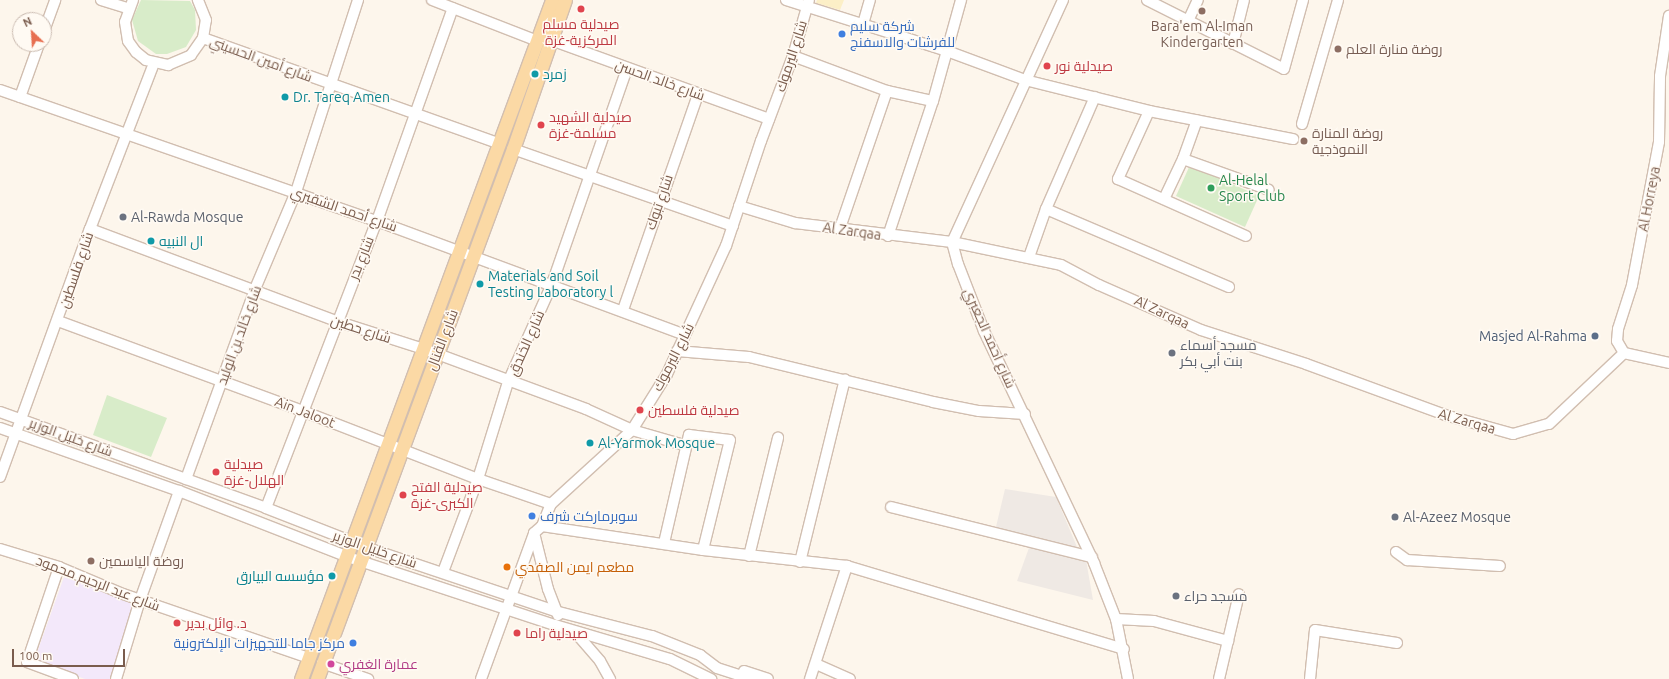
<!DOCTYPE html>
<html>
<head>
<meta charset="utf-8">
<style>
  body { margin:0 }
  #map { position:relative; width:1669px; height:679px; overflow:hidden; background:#fdf6ec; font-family:Ubuntu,Cairo,sans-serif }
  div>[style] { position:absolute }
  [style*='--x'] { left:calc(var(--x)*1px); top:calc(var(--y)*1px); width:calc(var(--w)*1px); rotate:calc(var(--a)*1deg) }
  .industrial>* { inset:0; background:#efe9e4 }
  .education>* { inset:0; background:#f3e8fa }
  .green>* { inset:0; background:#d8ecc9 }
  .sand>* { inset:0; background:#fcefc7 }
  .roads { filter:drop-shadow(1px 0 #d1beb0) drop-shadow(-1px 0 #d1beb0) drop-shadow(0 1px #d1beb0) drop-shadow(0 -1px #d1beb0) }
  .minor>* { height:10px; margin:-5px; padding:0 5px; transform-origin:5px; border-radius:5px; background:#fff }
  .major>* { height:13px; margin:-6.5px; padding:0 6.5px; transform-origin:6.5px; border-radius:6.5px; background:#fbd9a5 }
  .dots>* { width:11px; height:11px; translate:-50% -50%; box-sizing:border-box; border:2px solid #fffaf3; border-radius:50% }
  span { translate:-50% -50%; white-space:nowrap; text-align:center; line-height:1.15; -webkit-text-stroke:3px #fffaf3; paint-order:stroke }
  .health-label { font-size:14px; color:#be3a42 }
  .left { translate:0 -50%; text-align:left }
  .shop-label { font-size:14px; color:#366cbe }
  .right { translate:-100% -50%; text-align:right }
  .education-label { font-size:14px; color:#785e54 }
  .street-label { font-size:14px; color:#7a5c4d }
  .culture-label { font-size:14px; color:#0d838f }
  .leisure-label { font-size:14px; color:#27864d }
  .worship-label { font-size:14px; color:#5b616d }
  .service-label { font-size:14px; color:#4e5e75 }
  .food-label { font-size:14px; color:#c56008 }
  .hotel-label { font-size:14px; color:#b23c85 }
  .north { position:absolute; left:12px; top:12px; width:40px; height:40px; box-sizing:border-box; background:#fffaf3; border:1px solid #cabbb1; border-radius:50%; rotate:335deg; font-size:11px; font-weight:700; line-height:16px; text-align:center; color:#7a5c4d }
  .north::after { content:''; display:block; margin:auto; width:14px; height:18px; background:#e76f51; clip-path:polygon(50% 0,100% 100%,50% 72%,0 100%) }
  .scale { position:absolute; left:12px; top:649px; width:113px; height:18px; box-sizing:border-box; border:2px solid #7a5c4d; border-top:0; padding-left:5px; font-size:12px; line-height:14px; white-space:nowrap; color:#7a5c4d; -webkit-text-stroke:3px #fffaf3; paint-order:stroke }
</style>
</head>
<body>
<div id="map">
  <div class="industrial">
    <i style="clip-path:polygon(1005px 489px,1056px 497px,1080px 554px,995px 531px)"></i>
    <i style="clip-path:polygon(1030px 545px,1086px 560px,1093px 600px,1017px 581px)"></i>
  </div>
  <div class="education">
    <i style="clip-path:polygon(64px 577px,137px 603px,110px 679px,85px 679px,34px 661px)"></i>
  </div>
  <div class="green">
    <i style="clip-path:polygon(141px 0,190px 1px,195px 10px,196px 30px,186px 47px,167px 54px,156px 54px,138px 41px,132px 20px)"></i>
    <i style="clip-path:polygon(1190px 165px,1259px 196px,1245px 227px,1176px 196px)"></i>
    <i style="clip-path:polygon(107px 395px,167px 418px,151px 457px,93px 435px)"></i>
  </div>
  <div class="sand">
    <i style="clip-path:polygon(817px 0,844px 0,840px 10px,816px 3px)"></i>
  </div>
  <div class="roads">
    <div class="minor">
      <i style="--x:101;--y:0;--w:28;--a:17"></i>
      <i style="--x:133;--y:0;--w:23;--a:110"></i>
      <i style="--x:125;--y:22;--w:19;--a:81"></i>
      <i style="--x:128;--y:41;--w:14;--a:54"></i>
      <i style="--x:136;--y:52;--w:13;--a:39"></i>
      <i style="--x:146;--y:60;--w:23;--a:13"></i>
      <i style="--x:168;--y:65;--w:25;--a:-23"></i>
      <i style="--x:191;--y:55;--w:21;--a:-55"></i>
      <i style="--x:203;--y:38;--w:18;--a:-81"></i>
      <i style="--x:206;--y:20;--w:22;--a:-112"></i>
      <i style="--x:432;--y:0;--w:110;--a:21.2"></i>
      <i style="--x:786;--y:0;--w:169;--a:17.6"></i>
      <i style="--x:947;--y:51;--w:83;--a:20.4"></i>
      <i style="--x:1025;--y:80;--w:128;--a:14"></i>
      <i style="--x:1149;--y:111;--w:147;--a:11"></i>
      <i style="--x:1063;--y:0;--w:266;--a:114.6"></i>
      <i style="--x:952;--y:242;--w:23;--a:75"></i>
      <i style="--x:958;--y:264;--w:72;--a:68.8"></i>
      <i style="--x:984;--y:331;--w:257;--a:64.6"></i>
      <i style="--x:1094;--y:563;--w:60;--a:68.6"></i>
      <i style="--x:1116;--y:619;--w:61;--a:78.7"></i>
      <i style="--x:1147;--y:0;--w:153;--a:26.7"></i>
      <i style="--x:1284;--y:69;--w:72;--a:-74.6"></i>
      <i style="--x:1188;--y:21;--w:23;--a:-65"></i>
      <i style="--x:863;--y:24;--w:25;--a:-74"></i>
      <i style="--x:44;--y:31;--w:33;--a:-70"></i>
      <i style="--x:203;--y:38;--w:315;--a:19.6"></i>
      <i style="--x:551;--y:40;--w:232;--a:19.9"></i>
      <i style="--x:1233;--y:44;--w:45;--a:-76"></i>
      <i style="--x:793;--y:56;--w:100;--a:20.4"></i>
      <i style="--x:887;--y:91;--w:47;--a:12.3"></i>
      <i style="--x:0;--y:90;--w:399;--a:19.2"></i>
      <i style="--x:377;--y:221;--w:328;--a:20.3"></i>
      <i style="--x:20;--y:97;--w:56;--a:-70.3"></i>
      <i style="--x:1149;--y:111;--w:75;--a:114.5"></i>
      <i style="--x:1118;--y:179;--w:140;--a:24"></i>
      <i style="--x:1302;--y:124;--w:129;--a:-73.8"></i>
      <i style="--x:513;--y:149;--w:233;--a:19.3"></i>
      <i style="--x:1183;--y:159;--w:91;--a:19.8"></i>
      <i style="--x:1164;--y:199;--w:44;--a:-64.6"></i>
      <i style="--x:1183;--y:159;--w:41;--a:-70.3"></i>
      <i style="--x:739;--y:206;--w:59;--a:16.9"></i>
      <i style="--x:795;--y:223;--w:158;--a:6.9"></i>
      <i style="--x:952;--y:242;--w:111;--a:11.9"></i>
      <i style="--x:1061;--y:265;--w:43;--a:27.8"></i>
      <i style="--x:1099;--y:285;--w:111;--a:23.8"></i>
      <i style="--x:1201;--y:330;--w:110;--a:17.9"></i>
      <i style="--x:1306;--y:364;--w:148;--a:20.1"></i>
      <i style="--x:1445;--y:415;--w:71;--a:15.6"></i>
      <i style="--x:1513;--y:434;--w:37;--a:-16"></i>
      <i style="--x:1549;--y:424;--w:103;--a:-43.4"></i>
      <i style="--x:1046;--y:209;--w:199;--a:23.1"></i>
      <i style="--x:840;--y:228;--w:145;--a:-71.1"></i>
      <i style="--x:90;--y:229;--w:263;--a:20.5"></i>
      <i style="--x:336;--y:321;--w:92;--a:17.7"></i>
      <i style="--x:424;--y:349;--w:173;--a:20.3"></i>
      <i style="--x:586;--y:409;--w:51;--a:24.5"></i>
      <i style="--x:632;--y:430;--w:57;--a:16.2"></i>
      <i style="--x:888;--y:236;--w:142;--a:-71.6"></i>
      <i style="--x:933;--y:101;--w:105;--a:-74.5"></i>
      <i style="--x:1029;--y:257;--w:51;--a:-70.5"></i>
      <i style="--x:1046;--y:209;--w:122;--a:-66.4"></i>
      <i style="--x:623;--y:310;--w:228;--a:-70.8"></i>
      <i style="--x:58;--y:321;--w:263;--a:20.2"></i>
      <i style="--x:305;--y:412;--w:186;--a:21.2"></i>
      <i style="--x:478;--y:479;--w:77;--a:18.9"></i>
      <i style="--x:677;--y:351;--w:72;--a:4.8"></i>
      <i style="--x:749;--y:357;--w:189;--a:13.7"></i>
      <i style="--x:933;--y:402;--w:47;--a:11.1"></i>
      <i style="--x:979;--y:411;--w:46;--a:3.7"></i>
      <i style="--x:1624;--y:353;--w:14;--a:-120"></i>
      <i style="--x:1617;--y:341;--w:12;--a:-85"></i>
      <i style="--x:1618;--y:329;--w:46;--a:-72.3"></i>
      <i style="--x:1632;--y:285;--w:146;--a:-79.3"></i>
      <i style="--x:1659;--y:142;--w:66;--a:-89.1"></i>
      <i style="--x:1660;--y:76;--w:61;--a:-81.5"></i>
      <i style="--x:1624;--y:353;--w:46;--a:12.5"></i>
      <i style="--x:0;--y:412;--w:283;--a:19.8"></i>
      <i style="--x:266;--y:508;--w:113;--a:21.3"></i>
      <i style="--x:371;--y:549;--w:194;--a:18.6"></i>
      <i style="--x:555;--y:611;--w:100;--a:14.5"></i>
      <i style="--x:652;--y:636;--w:52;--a:21.6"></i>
      <i style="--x:700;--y:655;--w:21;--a:37"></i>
      <i style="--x:717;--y:668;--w:35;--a:18"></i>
      <i style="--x:0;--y:428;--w:190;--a:19.4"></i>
      <i style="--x:179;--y:491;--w:181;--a:21.3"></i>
      <i style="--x:348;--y:557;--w:218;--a:18.2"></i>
      <i style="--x:555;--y:625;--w:120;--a:16.5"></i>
      <i style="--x:670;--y:659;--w:46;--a:26"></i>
      <i style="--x:0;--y:477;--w:264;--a:-70.1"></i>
      <i style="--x:90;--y:229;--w:178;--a:-68.9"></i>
      <i style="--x:186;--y:479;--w:202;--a:-70"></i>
      <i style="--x:255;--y:289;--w:105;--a:-67.1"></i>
      <i style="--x:296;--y:192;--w:202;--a:-72.1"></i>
      <i style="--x:891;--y:507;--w:207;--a:14"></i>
      <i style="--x:266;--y:508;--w:308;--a:-68.9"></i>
      <i style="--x:377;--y:221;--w:226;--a:-70.4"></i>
      <i style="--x:542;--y:526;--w:163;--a:8.5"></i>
      <i style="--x:703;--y:550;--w:145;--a:6.3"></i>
      <i style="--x:847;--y:566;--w:289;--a:16.7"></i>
      <i style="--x:534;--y:533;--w:58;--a:76"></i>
      <i style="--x:548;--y:589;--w:28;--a:69"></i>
      <i style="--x:664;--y:543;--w:111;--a:-77"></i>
      <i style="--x:689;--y:435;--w:41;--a:7"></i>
      <i style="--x:730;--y:440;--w:113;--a:103.8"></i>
      <i style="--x:0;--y:549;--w:62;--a:17"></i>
      <i style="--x:59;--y:567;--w:69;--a:22.9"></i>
      <i style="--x:123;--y:594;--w:197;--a:19"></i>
      <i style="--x:1396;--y:552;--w:14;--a:36"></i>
      <i style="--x:1407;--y:560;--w:93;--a:3.7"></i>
      <i style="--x:749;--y:556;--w:122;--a:-76.2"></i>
      <i style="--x:800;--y:562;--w:188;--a:-76.2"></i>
      <i style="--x:59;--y:567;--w:100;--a:108.6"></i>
      <i style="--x:27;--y:662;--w:49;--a:20.3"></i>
      <i style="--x:443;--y:572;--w:99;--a:-69.4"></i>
      <i style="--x:478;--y:479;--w:102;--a:-72.8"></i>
      <i style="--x:508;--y:382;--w:107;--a:-65.8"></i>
      <i style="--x:552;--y:284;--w:228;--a:-70.8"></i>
      <i style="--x:1116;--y:619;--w:38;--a:3"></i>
      <i style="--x:1154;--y:621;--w:77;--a:15.1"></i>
      <i style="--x:575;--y:632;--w:38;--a:49"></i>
      <i style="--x:600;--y:661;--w:21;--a:61"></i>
      <i style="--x:322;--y:663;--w:49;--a:19.2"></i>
      <i style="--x:816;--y:664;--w:37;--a:24"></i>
      <i style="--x:744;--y:671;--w:25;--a:18"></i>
      <i style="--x:116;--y:679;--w:83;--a:-73.1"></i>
      <i style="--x:140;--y:600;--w:116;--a:-70.3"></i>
      <i style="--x:481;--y:679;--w:155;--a:-70"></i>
      <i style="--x:534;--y:533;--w:11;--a:-41"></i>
      <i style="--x:542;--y:526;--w:24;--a:-68"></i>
      <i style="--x:551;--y:504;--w:110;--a:-42.4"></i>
      <i style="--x:632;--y:430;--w:66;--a:-58"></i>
      <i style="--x:667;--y:374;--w:141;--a:-65.3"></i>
      <i style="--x:726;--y:246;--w:111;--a:-71.6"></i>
      <i style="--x:761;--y:141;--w:91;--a:-69.4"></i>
      <i style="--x:793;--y:56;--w:58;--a:-74.1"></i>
      <i style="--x:810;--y:679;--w:119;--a:-71.9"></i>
      <i style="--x:1219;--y:679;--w:87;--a:-76.8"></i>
      <i style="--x:1310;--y:679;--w:49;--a:-84.2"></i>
      <i style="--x:1315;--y:630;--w:83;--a:9"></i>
    </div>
    <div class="major">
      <i style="--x:301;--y:679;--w:724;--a:-69.71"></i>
      <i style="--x:317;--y:679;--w:565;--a:-69.71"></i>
      <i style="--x:513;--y:149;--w:158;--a:-70.8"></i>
    </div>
  </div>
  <div class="dots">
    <i style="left:581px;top:9px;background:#e0444e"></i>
    <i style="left:1202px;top:11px;background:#8d6e63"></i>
    <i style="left:842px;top:34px;background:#3f7fe0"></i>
    <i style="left:1338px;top:49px;background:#8d6e63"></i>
    <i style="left:1047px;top:66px;background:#e0444e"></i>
    <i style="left:535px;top:74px;background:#0f9aa8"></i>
    <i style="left:285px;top:97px;background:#0f9aa8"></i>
    <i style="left:541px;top:125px;background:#e0444e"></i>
    <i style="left:1304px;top:141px;background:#8d6e63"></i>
    <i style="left:1211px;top:188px;background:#2e9e5b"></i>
    <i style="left:123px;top:217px;background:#6b7280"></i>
    <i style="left:151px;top:241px;background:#0f9aa8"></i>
    <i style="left:480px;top:284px;background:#0f9aa8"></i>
    <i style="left:1595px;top:336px;background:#5c6f8a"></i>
    <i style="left:1172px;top:353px;background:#6b7280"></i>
    <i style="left:640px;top:410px;background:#e0444e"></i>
    <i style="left:590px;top:443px;background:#0f9aa8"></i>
    <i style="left:216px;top:472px;background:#e0444e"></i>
    <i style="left:403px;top:495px;background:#e0444e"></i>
    <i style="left:532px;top:516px;background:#3f7fe0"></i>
    <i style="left:1395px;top:517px;background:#6b7280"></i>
    <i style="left:91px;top:561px;background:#8d6e63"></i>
    <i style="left:507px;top:567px;background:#e8710a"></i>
    <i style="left:332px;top:576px;background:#0f9aa8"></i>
    <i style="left:1176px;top:596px;background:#6b7280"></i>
    <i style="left:177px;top:623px;background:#e0444e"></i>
    <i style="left:517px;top:633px;background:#e0444e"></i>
    <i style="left:353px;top:643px;background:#3f7fe0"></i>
    <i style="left:331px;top:664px;background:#d1479c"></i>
  </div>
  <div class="health-label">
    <span style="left:581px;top:32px">صيدلية مسلم<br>المركزية-غزة</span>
    <span class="left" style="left:1055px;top:66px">صيدلية نور</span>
    <span class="left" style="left:549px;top:125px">صيدلية الشهيد<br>مسلمة-غزة</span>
    <span class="left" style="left:648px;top:410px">صيدلية فلسطين</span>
    <span class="left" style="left:224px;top:472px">صيدلية<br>الهلال-غزة</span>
    <span class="left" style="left:411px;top:495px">صيدلية الفتح<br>الكبرى-غزة</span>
    <span class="left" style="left:186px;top:623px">د. وائل بدير</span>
    <span class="left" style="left:525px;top:633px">صيدلية راما</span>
  </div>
  <div class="shop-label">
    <span class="left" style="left:850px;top:34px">شركة سليم<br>للفرشات والاسفنج</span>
    <span class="left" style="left:540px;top:516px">سوبرماركت شرف</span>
    <span class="right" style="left:345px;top:643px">مركز جاما للتجهيزات الإلكترونية</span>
  </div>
  <div class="education-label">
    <span style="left:1202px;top:34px">Bara'em Al-Iman<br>Kindergarten</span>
    <span class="left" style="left:1346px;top:49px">روضة منارة العلم</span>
    <span class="left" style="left:1312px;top:141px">روضة المنارة<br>النموذجية</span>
    <span class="left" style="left:99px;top:561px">روضة الياسمين</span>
  </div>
  <div class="street-label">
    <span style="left:791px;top:56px;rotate:-72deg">شارع اليرموك</span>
    <span style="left:261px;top:59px;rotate:20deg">شارع أمين الحسيني</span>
    <span style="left:660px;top:80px;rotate:20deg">شارع خالد الحسن</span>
    <span style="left:1649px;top:199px;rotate:-79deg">Al Horreya</span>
    <span style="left:659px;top:202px;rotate:-71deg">شارع تبوك</span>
    <span style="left:344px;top:209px;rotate:19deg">شارع أحمد الشقيري</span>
    <span style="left:852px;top:231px;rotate:8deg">Al Zarqaa</span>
    <span style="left:361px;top:258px;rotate:-68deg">شارع بدر</span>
    <span style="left:76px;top:270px;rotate:-71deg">شارع فلسطين</span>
    <span style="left:1162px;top:312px;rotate:25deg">Al Zarqaa</span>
    <span style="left:361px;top:329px;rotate:18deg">شارع حطين</span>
    <span style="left:239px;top:335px;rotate:-70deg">شارع خالد بن الوليد</span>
    <span style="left:990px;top:338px;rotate:66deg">شارع أحمد الجعبري</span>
    <span style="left:442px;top:340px;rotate:-69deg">شارع القنال</span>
    <span style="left:526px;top:343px;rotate:-66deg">شارع الخندق</span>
    <span style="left:673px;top:357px;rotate:-63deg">شارع اليرموك</span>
    <span style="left:305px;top:412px;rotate:21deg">Ain Jaloot</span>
    <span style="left:1467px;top:421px;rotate:16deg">Al Zarqaa</span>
    <span style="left:71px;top:437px;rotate:20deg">شارع خليل الوزير</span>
    <span style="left:375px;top:549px;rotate:19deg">شارع خليل الوزير</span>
    <span style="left:98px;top:583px;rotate:21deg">شارع عبد الرحيم محمود</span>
  </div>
  <div class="culture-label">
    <span class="left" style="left:543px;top:74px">زمرد</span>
    <span class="left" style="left:293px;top:97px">Dr. Tareq Amen</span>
    <span class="left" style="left:159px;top:241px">ال النبيه</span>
    <span class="left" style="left:488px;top:284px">Materials and Soil<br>Testing Laboratory l</span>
    <span class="left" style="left:598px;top:443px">Al-Yarmok Mosque</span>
    <span class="right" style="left:324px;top:576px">مؤسسه البيارق</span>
  </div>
  <div class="leisure-label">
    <span class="left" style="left:1219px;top:188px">Al-Helal<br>Sport Club</span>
  </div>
  <div class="worship-label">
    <span class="left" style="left:131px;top:217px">Al-Rawda Mosque</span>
    <span class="left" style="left:1180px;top:353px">مسجد أسماء<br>بنت أبي بكر</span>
    <span class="left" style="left:1403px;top:517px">Al-Azeez Mosque</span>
    <span class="left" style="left:1184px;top:596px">مسجد حراء</span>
  </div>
  <div class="service-label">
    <span class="right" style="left:1587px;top:336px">Masjed Al-Rahma</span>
  </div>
  <div class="food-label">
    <span class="left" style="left:515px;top:567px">مطعم ايمن الصفدي</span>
  </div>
  <div class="hotel-label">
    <span class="left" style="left:339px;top:664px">عمارة الغفري</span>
  </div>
  <div class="north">N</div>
  <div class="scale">100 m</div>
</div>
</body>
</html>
